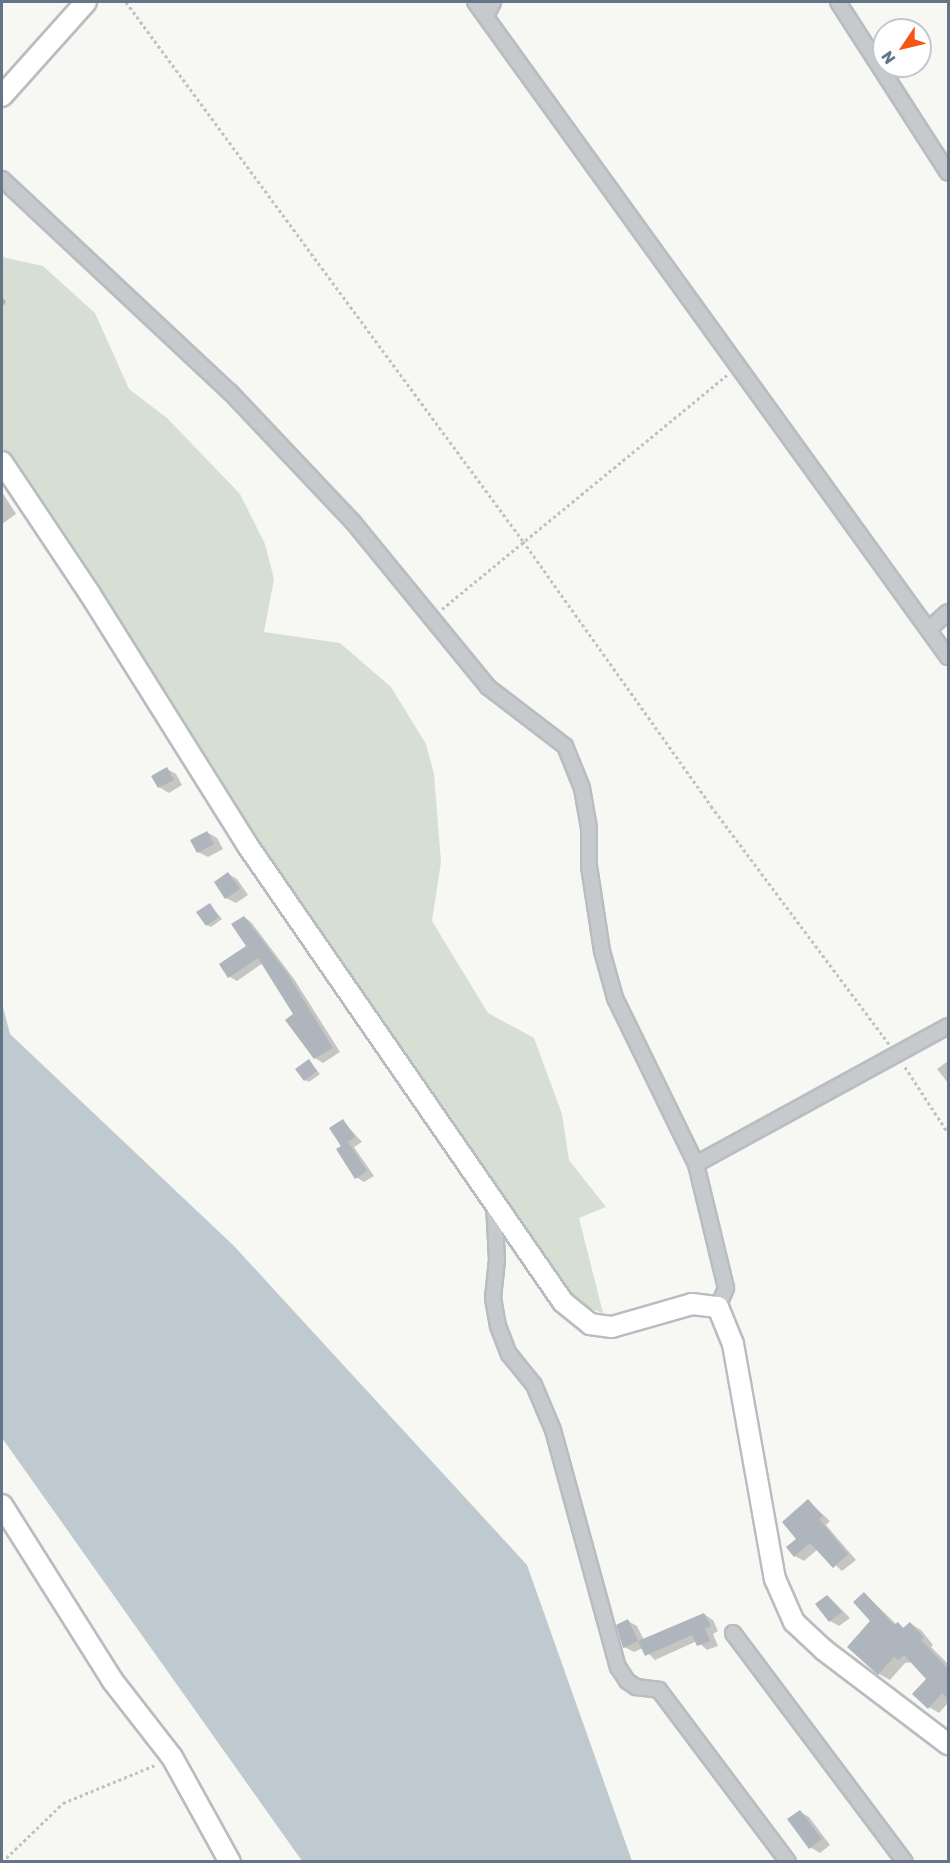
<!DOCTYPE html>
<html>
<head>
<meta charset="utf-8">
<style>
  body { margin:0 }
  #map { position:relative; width:950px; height:1863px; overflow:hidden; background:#f7f7f3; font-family:Rubik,sans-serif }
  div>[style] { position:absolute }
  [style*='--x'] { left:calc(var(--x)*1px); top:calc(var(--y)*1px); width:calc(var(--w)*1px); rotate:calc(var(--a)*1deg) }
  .green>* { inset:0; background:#d7dfd4 }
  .water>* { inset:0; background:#bfcad0 }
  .shadow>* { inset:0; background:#0003 }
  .building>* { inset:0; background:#aeb5bc }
  .path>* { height:3px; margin-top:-1.5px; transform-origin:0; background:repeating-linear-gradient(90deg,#bfc2c4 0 3px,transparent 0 6px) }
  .roads { filter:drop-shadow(2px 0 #b8bdc2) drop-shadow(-2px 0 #b8bdc2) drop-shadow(0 2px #b8bdc2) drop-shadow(0 -2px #b8bdc2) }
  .street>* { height:14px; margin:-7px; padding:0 7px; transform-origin:7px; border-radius:7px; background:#c6cacd }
  .secondary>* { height:20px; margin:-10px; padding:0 10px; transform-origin:10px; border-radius:10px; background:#fff }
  span { translate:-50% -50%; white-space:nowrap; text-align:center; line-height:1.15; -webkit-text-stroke:6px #fff; paint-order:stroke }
  .frame { position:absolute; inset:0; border:3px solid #637587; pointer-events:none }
  .north { position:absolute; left:872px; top:18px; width:60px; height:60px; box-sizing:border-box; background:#fff; border:2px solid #c1c8cf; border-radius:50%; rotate:235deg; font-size:16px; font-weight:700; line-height:24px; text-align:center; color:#637587 }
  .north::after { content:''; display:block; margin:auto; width:21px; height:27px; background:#f55615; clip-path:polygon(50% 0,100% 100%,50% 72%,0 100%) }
</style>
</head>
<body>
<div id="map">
  <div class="green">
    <i style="clip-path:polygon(2px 257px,43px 266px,95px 313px,129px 389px,167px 418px,240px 494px,265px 544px,274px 579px,264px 632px,340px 643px,391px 687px,426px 744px,434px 774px,441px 862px,432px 921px,488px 1013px,534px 1038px,562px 1114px,569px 1160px,606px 1207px,579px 1218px,603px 1313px,579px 1305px,546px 1265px,374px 1018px,2px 447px)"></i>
  </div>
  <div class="water">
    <i style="clip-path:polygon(2px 1003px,10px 1034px,234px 1246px,527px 1565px,632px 1861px,302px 1861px,2px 1438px)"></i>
  </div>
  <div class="shadow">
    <i style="clip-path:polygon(2px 297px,6px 302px,2px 307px)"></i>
    <i style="clip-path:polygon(2px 492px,16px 514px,2px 524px)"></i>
    <i style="clip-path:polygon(167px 769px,176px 774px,182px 785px,169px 793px,159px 787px,153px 776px)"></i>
    <i style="clip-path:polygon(207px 832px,217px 838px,223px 849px,208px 857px,198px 852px)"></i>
    <i style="clip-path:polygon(228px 874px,237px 879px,248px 895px,236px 903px,226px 898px)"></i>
    <i style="clip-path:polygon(210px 905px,222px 919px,211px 927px,207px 925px)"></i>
    <i style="clip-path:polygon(244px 917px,251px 922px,294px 979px,340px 1052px,323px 1063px,315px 1058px,295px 1015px,263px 963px,237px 981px,230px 977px,248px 946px)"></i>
    <i style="clip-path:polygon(309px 1061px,320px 1074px,309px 1082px,305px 1080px)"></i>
    <i style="clip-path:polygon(948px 1061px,948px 1083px,937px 1069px)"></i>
    <i style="clip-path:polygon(343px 1121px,362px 1142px,354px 1147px,374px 1176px,364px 1182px,356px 1177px,332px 1129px)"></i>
    <i style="clip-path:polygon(808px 1501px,830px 1521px,826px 1525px,856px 1560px,842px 1571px,818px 1549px,804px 1561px,795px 1556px)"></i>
    <i style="clip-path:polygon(865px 1594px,897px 1625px,905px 1628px,911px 1624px,921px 1630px,933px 1645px,931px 1647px,948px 1664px,948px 1703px,939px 1713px,929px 1707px,928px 1679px,913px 1662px,905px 1663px,890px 1680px,879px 1674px)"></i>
    <i style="clip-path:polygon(828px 1596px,850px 1618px,839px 1626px,830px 1621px)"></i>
    <i style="clip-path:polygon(704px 1614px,713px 1620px,718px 1631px,713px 1634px,718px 1646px,707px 1650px,697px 1641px,655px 1660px,643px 1648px,634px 1652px,624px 1647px,628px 1621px,637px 1626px,644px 1640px)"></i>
    <i style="clip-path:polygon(800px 1812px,809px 1817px,830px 1845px,820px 1853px,810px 1847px)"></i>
  </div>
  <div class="building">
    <i style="clip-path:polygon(167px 767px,174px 780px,158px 788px,151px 776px)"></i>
    <i style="clip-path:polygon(207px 831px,214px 844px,197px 853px,190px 840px)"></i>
    <i style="clip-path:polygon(228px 872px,240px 889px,225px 899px,214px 882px)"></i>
    <i style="clip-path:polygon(210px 903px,219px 917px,206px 926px,196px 912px)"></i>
    <i style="clip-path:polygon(244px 916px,287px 973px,333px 1048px,314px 1059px,285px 1020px,293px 1014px,258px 958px,228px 978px,219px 964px,246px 946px,231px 924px)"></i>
    <i style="clip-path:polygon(309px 1059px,317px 1071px,304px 1081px,295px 1069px)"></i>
    <i style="clip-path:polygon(343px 1119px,355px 1137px,341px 1146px,348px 1142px,367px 1171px,355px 1179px,336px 1149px,341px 1146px,329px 1128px)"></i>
    <i style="clip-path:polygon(808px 1499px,823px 1516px,819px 1519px,848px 1554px,833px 1568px,810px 1543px,794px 1557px,786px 1547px,796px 1539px,782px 1522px)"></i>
    <i style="clip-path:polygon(864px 1592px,894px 1625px,898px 1622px,903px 1628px,910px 1622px,924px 1638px,921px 1640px,948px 1669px,948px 1699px,942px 1693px,928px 1709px,912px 1694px,926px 1679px,904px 1655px,898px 1660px,894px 1657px,878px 1675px,847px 1647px,870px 1621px,853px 1602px)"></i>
    <i style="clip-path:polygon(827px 1595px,842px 1612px,829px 1622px,815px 1604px)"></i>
    <i style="clip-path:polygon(704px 1613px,711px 1626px,705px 1629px,710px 1641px,697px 1646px,692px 1635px,645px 1656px,638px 1641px)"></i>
    <i style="clip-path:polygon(628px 1619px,638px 1641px,623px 1648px,616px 1625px)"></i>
    <i style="clip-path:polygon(800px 1810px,822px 1839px,809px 1849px,787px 1819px)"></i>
  </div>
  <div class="path">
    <i style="--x:126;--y:2;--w:669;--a:53.63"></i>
    <i style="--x:523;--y:541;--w:325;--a:54.6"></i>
    <i style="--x:711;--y:806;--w:297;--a:53.2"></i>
    <i style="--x:442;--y:609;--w:369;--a:-39.4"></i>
    <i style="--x:905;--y:1067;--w:79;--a:56.9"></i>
    <i style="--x:2;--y:1862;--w:85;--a:-44"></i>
    <i style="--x:63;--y:1803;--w:100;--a:-22.4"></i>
  </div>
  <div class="roads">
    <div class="street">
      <i style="--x:475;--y:2;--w:808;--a:54.17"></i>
      <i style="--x:838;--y:2;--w:203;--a:57.2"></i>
      <i style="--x:486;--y:16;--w:16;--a:-63"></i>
      <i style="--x:2;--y:179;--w:312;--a:43.1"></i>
      <i style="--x:230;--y:392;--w:179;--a:46.6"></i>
      <i style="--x:353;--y:522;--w:213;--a:50.7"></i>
      <i style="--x:488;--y:687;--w:97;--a:37.5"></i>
      <i style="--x:565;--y:746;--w:45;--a:68"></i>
      <i style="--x:582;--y:788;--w:41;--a:80.1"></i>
      <i style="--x:589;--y:828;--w:38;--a:90"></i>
      <i style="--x:589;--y:866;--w:86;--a:81.3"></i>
      <i style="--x:602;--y:951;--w:49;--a:74.5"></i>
      <i style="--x:615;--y:998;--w:185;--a:64"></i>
      <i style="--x:929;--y:629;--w:25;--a:-42"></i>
      <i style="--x:494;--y:1203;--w:57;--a:87"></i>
      <i style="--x:497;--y:1260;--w:38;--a:96"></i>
      <i style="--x:493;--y:1298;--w:28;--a:80"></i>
      <i style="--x:498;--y:1326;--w:30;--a:69"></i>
      <i style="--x:509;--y:1354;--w:40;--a:51"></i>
      <i style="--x:534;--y:1385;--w:49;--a:67.1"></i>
      <i style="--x:553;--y:1430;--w:246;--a:74.7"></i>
      <i style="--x:618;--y:1667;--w:17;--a:57"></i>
      <i style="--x:627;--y:1681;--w:11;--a:34"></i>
      <i style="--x:636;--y:1687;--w:23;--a:7"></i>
      <i style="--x:659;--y:1690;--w:215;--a:53.1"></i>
      <i style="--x:718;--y:1307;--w:21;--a:-67"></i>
      <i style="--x:726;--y:1288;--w:128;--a:-103.6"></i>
      <i style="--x:696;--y:1164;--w:287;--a:-28.7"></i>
      <i style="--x:733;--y:1633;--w:286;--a:53.1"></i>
    </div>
    <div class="secondary">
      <i style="--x:2;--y:96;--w:126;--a:-48.2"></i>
      <i style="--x:2;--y:462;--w:159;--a:56.3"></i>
      <i style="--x:90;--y:594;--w:297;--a:57.9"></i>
      <i style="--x:248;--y:846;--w:554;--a:55.36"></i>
      <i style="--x:563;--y:1302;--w:35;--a:39"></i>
      <i style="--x:590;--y:1324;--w:22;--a:8"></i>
      <i style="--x:612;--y:1327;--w:83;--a:-16"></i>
      <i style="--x:692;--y:1304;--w:26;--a:7"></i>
      <i style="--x:718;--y:1307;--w:40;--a:68"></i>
      <i style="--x:733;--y:1344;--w:239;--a:79.9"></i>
      <i style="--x:775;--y:1579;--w:47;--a:66.2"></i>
      <i style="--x:794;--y:1622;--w:41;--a:43"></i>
      <i style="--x:824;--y:1650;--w:156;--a:37.2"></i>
      <i style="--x:2;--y:1505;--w:207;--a:57.8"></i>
      <i style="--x:112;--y:1680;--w:98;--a:52.1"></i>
      <i style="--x:172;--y:1757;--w:120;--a:61.1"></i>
    </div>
  </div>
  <div class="frame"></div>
  <div class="north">N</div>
</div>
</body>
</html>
